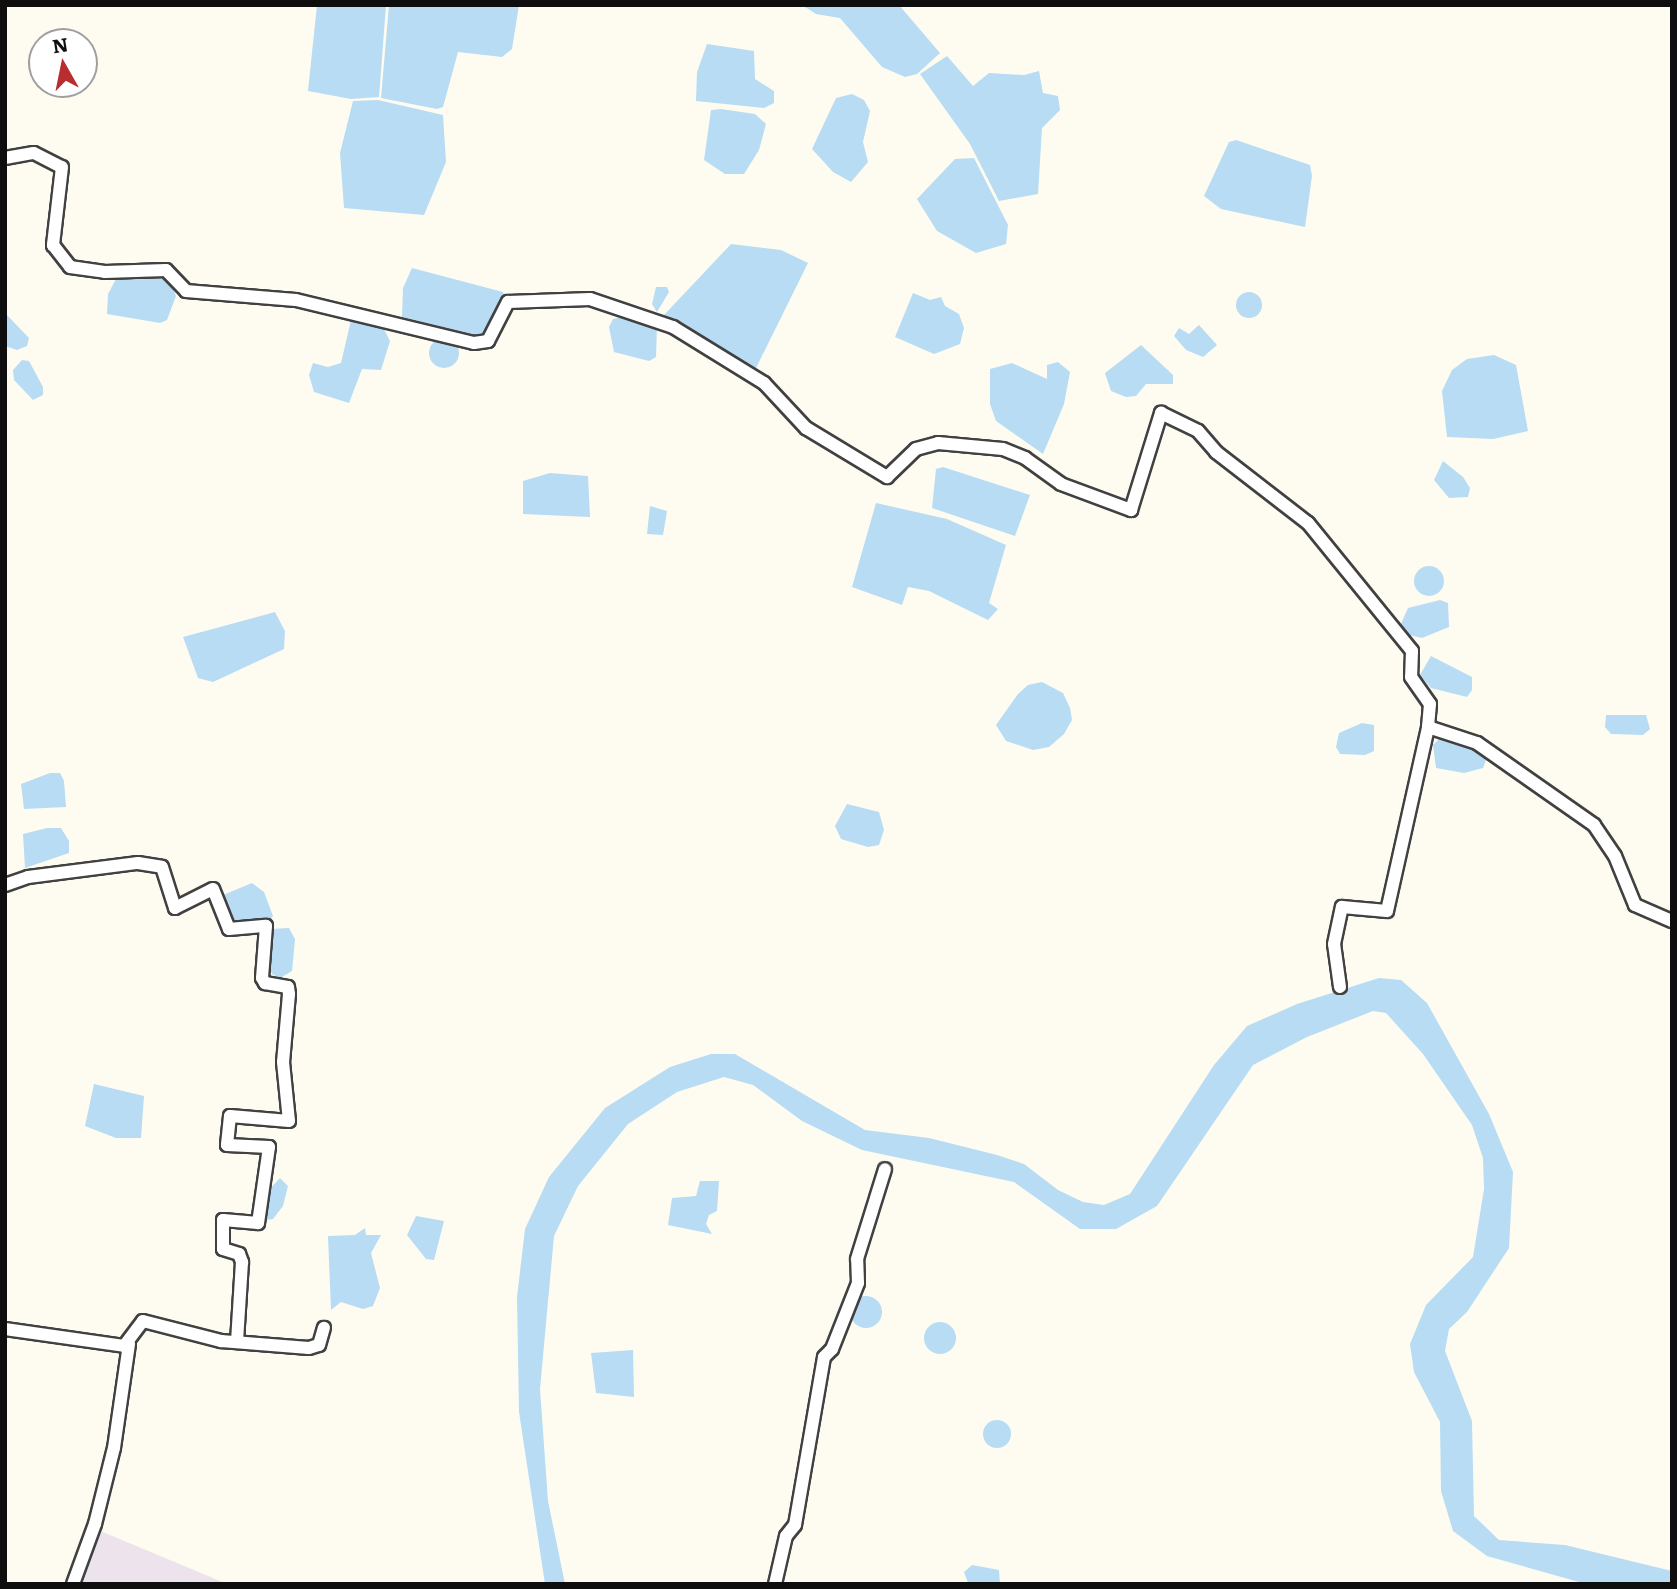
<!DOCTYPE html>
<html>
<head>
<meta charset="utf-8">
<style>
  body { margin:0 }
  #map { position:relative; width:1677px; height:1589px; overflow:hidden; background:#fefcf1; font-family:Literata,serif }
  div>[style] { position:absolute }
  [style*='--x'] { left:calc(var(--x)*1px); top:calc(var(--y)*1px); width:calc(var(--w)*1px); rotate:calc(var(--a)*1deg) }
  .industrial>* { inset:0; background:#ece3ed }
  .water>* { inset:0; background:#b7dcf3 }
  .round { border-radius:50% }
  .roads { filter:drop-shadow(2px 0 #414141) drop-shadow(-2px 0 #414141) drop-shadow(0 2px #414141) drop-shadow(0 -2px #414141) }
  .minor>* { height:12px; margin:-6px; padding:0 6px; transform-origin:6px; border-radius:6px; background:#fff }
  span { translate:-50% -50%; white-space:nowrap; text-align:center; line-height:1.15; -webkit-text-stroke:7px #fff; paint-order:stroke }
  .frame { position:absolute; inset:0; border:7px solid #0e0e0e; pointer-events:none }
  .north { position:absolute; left:28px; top:28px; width:70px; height:70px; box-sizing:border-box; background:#fff; border:2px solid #9f9f9f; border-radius:50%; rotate:351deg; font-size:19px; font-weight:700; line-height:28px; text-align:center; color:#0e0e0e }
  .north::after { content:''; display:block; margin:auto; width:24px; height:32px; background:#b92c30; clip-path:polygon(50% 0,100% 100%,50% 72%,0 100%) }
</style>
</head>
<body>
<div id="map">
  <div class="industrial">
    <i style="clip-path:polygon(98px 1530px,225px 1583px,224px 1584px,77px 1584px)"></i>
  </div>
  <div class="water">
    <i style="clip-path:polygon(317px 5px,386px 5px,379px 97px,351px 99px,308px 91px)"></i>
    <i style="clip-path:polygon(389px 5px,519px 5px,512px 49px,502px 57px,458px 52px,443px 107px,437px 109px,381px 98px)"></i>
    <i style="clip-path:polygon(802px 5px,899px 5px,940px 53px,917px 74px,905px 77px,882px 67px,840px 18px,816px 14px)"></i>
    <i style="clip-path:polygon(707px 44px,754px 51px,755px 79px,774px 91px,774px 103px,764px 108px,696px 101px,697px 72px)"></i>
    <i style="clip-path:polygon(947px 56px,973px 86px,989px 73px,1024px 75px,1039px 71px,1043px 93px,1058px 96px,1060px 110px,1042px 128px,1038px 194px,999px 201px,970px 144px,920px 74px)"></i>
    <i style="clip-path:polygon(852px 94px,864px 100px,870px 111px,863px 142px,868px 162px,851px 182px,833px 172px,812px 149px,836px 98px)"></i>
    <i style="clip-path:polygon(378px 100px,443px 115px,446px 162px,424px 215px,344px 208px,340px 153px,353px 101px)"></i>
    <i style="clip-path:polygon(721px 109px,755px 114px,766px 124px,759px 150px,744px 174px,725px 174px,704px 160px,711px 110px)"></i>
    <i style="clip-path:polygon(1236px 140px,1310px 165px,1312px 176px,1305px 227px,1221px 209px,1204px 196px,1229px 142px)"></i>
    <i style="clip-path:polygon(974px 158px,1008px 225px,1006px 244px,976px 253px,937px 231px,917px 199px,955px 159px)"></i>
    <i style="clip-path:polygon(731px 244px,781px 250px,808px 263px,756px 368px,664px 315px)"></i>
    <i style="clip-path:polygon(412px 268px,503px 292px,504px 307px,480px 337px,402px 317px,403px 288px)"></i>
    <i style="clip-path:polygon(159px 276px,170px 282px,176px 296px,167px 320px,160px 323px,107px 314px,108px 294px,116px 279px)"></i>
    <i style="clip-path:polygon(656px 287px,667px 287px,669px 292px,657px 312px,652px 304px)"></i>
    <i class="round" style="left:1236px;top:292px;width:26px;height:26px"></i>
    <i style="clip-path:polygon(913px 293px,930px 300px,941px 297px,945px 306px,959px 314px,964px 328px,960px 344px,934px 354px,895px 337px)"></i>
    <i style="clip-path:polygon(5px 313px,29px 338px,27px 346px,17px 350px,5px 346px)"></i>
    <i style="clip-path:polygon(621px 317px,657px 326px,656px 357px,649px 361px,614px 352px,609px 327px,613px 319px)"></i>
    <i style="clip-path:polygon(365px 319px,383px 327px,390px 341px,381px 370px,362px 369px,349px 403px,314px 392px,309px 375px,313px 363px,328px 367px,341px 363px,351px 320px)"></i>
    <i style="clip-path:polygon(1199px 325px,1217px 345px,1203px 357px,1186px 350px,1174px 336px,1179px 328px,1189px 334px)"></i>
    <i class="round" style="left:429px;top:338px;width:30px;height:30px"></i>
    <i style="clip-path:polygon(1141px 345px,1173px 375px,1173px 384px,1146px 384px,1136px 396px,1126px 397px,1111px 391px,1105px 373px)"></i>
    <i style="clip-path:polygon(1494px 355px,1516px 365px,1528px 431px,1493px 439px,1447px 437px,1442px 391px,1452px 370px,1467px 359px)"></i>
    <i style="clip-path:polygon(22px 360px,29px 361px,43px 387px,43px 395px,33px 400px,14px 380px,13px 370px)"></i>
    <i style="clip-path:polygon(1058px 362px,1070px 372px,1064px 404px,1043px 454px,996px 421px,990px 404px,990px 369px,1012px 363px,1047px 379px,1047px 365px)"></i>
    <i style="clip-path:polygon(1443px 461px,1463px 477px,1470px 488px,1468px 497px,1449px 498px,1434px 480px)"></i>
    <i style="clip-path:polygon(943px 467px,1030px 495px,1015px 536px,932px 508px,936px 469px)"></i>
    <i style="clip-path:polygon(550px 473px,588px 476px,590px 517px,523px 514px,523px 481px)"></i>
    <i style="clip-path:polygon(876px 503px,947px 519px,1006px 545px,989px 603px,998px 609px,988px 620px,929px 591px,908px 587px,902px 605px,852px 587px)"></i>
    <i style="clip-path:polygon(650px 506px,667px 511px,663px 535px,647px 534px)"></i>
    <i class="round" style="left:1414px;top:566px;width:30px;height:30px"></i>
    <i style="clip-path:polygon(1440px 600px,1448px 603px,1449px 627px,1422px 638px,1405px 634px,1400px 626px,1408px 608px)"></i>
    <i style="clip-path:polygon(275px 612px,285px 631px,284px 649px,213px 682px,198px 678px,183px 637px)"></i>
    <i style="clip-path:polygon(1431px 656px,1472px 677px,1472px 690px,1467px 697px,1431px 688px,1420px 675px)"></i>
    <i style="clip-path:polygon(1042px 682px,1063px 693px,1070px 708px,1072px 720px,1064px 734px,1049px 747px,1033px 750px,1006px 741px,996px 725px,1018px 694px,1028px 685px)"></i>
    <i style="clip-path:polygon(1606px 715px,1646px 715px,1650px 729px,1643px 735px,1611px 734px,1605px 727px)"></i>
    <i style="clip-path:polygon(1362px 723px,1374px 725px,1374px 751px,1365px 755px,1340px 754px,1336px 747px,1339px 733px)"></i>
    <i style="clip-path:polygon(1441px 737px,1480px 751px,1486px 760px,1483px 768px,1464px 773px,1436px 768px,1433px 745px)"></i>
    <i style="clip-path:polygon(50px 773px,60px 773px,64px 781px,66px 807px,24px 809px,21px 784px)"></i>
    <i style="clip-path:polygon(847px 804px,879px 812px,884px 830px,879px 845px,868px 847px,841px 839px,835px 826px)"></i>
    <i style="clip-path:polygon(47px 828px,61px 828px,69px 841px,69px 853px,25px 868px,23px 834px)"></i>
    <i style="clip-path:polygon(252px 883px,264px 892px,273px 916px,269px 922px,231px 925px,223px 895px)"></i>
    <i style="clip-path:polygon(289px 928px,295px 939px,292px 971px,280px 978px,272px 974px,267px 958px,271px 929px)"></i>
    <i style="clip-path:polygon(1379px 978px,1401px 980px,1427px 1003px,1489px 1114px,1513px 1172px,1509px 1248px,1467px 1312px,1449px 1329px,1445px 1351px,1472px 1421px,1474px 1516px,1499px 1540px,1565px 1545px,1672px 1571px,1672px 1584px,1586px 1584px,1487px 1556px,1453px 1531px,1441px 1491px,1440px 1422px,1414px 1372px,1410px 1344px,1426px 1305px,1473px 1257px,1484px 1189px,1483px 1158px,1472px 1125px,1423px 1054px,1386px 1013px,1373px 1011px,1307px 1037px,1253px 1065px,1157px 1206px,1116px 1229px,1080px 1229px,1014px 1182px,862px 1150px,802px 1121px,753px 1085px,724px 1077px,677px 1092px,628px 1124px,578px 1186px,554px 1236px,540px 1389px,548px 1501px,565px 1584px,545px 1584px,519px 1412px,517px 1297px,525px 1229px,549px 1177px,605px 1108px,670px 1067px,711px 1054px,735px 1054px,865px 1130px,929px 1138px,997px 1155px,1024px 1164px,1058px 1190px,1083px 1202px,1104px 1205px,1130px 1194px,1214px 1065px,1247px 1026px,1297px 1004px)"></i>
    <i style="clip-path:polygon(94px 1084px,144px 1096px,141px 1138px,116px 1138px,85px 1126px)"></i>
    <i style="clip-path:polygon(280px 1178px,288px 1186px,283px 1206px,273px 1219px,266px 1220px,266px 1193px)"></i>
    <i style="clip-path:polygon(700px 1181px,719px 1181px,717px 1211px,709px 1215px,706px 1224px,712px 1234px,668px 1225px,672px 1198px,696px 1196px)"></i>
    <i style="clip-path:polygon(416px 1216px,444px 1221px,434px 1260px,426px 1259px,407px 1235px)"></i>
    <i style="clip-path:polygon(365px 1228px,366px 1235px,381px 1235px,371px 1253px,380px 1288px,373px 1306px,363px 1309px,341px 1302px,331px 1310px,328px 1236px,355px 1235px)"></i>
    <i class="round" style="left:850px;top:1296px;width:32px;height:32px"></i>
    <i class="round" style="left:924px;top:1322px;width:32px;height:32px"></i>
    <i style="clip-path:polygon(633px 1350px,634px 1397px,596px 1393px,591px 1353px)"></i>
    <i class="round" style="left:983px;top:1420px;width:28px;height:28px"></i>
    <i style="clip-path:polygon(972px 1565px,999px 1570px,1000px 1584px,968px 1583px,964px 1572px)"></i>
  </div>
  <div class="roads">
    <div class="minor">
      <i style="--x:5;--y:158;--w:29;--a:-10"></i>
      <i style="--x:34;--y:153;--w:31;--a:27"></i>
      <i style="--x:62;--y:167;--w:79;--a:96.6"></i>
      <i style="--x:53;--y:245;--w:28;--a:52"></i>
      <i style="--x:70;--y:267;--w:35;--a:8"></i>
      <i style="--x:105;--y:272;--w:61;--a:-1.9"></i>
      <i style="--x:166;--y:270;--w:29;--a:46"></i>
      <i style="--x:186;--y:291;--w:110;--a:4.7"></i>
      <i style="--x:296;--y:300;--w:183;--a:13.6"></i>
      <i style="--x:474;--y:343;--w:14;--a:-8"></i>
      <i style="--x:488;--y:341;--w:44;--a:-62.9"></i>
      <i style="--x:508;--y:302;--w:82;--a:-2.1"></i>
      <i style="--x:590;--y:299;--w:88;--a:18.6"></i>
      <i style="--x:673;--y:327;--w:107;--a:31.6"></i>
      <i style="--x:764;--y:383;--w:62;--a:47"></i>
      <i style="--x:806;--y:428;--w:95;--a:31.2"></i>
      <i style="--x:887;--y:477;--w:40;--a:-44"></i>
      <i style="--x:916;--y:449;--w:23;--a:-15"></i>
      <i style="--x:938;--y:443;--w:65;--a:5.3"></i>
      <i style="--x:1003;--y:449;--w:24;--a:22"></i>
      <i style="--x:1025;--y:458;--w:44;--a:35.8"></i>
      <i style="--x:1061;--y:484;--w:75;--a:20.4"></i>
      <i style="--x:1131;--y:510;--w:102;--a:-72.8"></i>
      <i style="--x:1161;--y:413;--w:41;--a:25.9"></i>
      <i style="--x:1198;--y:431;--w:28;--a:49"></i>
      <i style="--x:1216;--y:452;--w:116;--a:37.7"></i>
      <i style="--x:1308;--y:523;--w:165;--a:50.9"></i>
      <i style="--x:1412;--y:651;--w:26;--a:92"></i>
      <i style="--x:1411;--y:677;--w:33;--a:55"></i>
      <i style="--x:1430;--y:704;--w:23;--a:95"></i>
      <i style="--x:1428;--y:727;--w:52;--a:18.1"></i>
      <i style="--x:1477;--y:743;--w:143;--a:35"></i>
      <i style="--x:1594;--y:825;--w:37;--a:56"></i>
      <i style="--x:1615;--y:856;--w:53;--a:67.8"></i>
      <i style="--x:1635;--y:905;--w:40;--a:23.4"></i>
      <i style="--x:5;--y:885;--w:24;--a:-19"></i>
      <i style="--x:28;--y:877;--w:111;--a:-7.3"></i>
      <i style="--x:138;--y:863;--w:24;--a:9"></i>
      <i style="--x:162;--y:867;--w:43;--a:72.4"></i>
      <i style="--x:175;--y:908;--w:42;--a:-26.6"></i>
      <i style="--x:213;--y:889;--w:43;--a:68.2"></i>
      <i style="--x:229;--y:929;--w:37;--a:-5"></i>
      <i style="--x:266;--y:926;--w:52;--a:94.4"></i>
      <i style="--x:262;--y:978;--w:6;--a:59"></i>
      <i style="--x:265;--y:983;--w:23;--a:10"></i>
      <i style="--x:288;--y:987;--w:7;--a:82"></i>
      <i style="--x:289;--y:994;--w:68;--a:95"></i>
      <i style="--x:283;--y:1062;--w:59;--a:84.2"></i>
      <i style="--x:289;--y:1121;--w:59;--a:-175.2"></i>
      <i style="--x:230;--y:1116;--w:29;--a:96"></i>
      <i style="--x:227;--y:1145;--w:42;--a:2.7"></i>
      <i style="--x:269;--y:1147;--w:77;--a:98.2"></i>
      <i style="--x:258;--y:1223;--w:35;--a:-175"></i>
      <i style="--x:223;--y:1220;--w:29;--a:90"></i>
      <i style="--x:223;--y:1249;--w:17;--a:17"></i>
      <i style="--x:239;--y:1254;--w:9;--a:69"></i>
      <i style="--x:242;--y:1262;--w:79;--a:93.6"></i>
      <i style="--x:1340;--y:987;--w:43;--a:-97.9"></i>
      <i style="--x:1334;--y:944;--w:38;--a:-78"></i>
      <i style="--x:1342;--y:907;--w:45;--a:5.1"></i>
      <i style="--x:1387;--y:911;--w:189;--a:-77.4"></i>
      <i style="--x:5;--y:1329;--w:120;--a:8.1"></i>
      <i style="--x:124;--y:1346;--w:31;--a:-53"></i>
      <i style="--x:143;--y:1321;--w:81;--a:14.4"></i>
      <i style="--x:221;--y:1341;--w:88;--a:4.5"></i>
      <i style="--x:309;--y:1348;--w:10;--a:-17"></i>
      <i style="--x:319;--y:1345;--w:18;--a:-74"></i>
      <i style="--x:73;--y:1584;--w:64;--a:-69.9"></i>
      <i style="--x:95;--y:1524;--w:78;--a:-76"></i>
      <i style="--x:114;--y:1448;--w:105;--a:-81.8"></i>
      <i style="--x:775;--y:1584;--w:49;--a:-77.1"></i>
      <i style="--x:786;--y:1536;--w:14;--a:-51"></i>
      <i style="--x:795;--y:1525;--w:170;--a:-80.2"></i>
      <i style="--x:824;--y:1357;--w:11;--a:-45"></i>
      <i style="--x:832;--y:1349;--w:71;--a:-68.5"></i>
      <i style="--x:858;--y:1283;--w:24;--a:-92"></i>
      <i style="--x:857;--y:1259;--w:94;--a:-72.7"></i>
    </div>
  </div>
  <div class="frame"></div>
  <div class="north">N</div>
</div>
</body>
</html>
